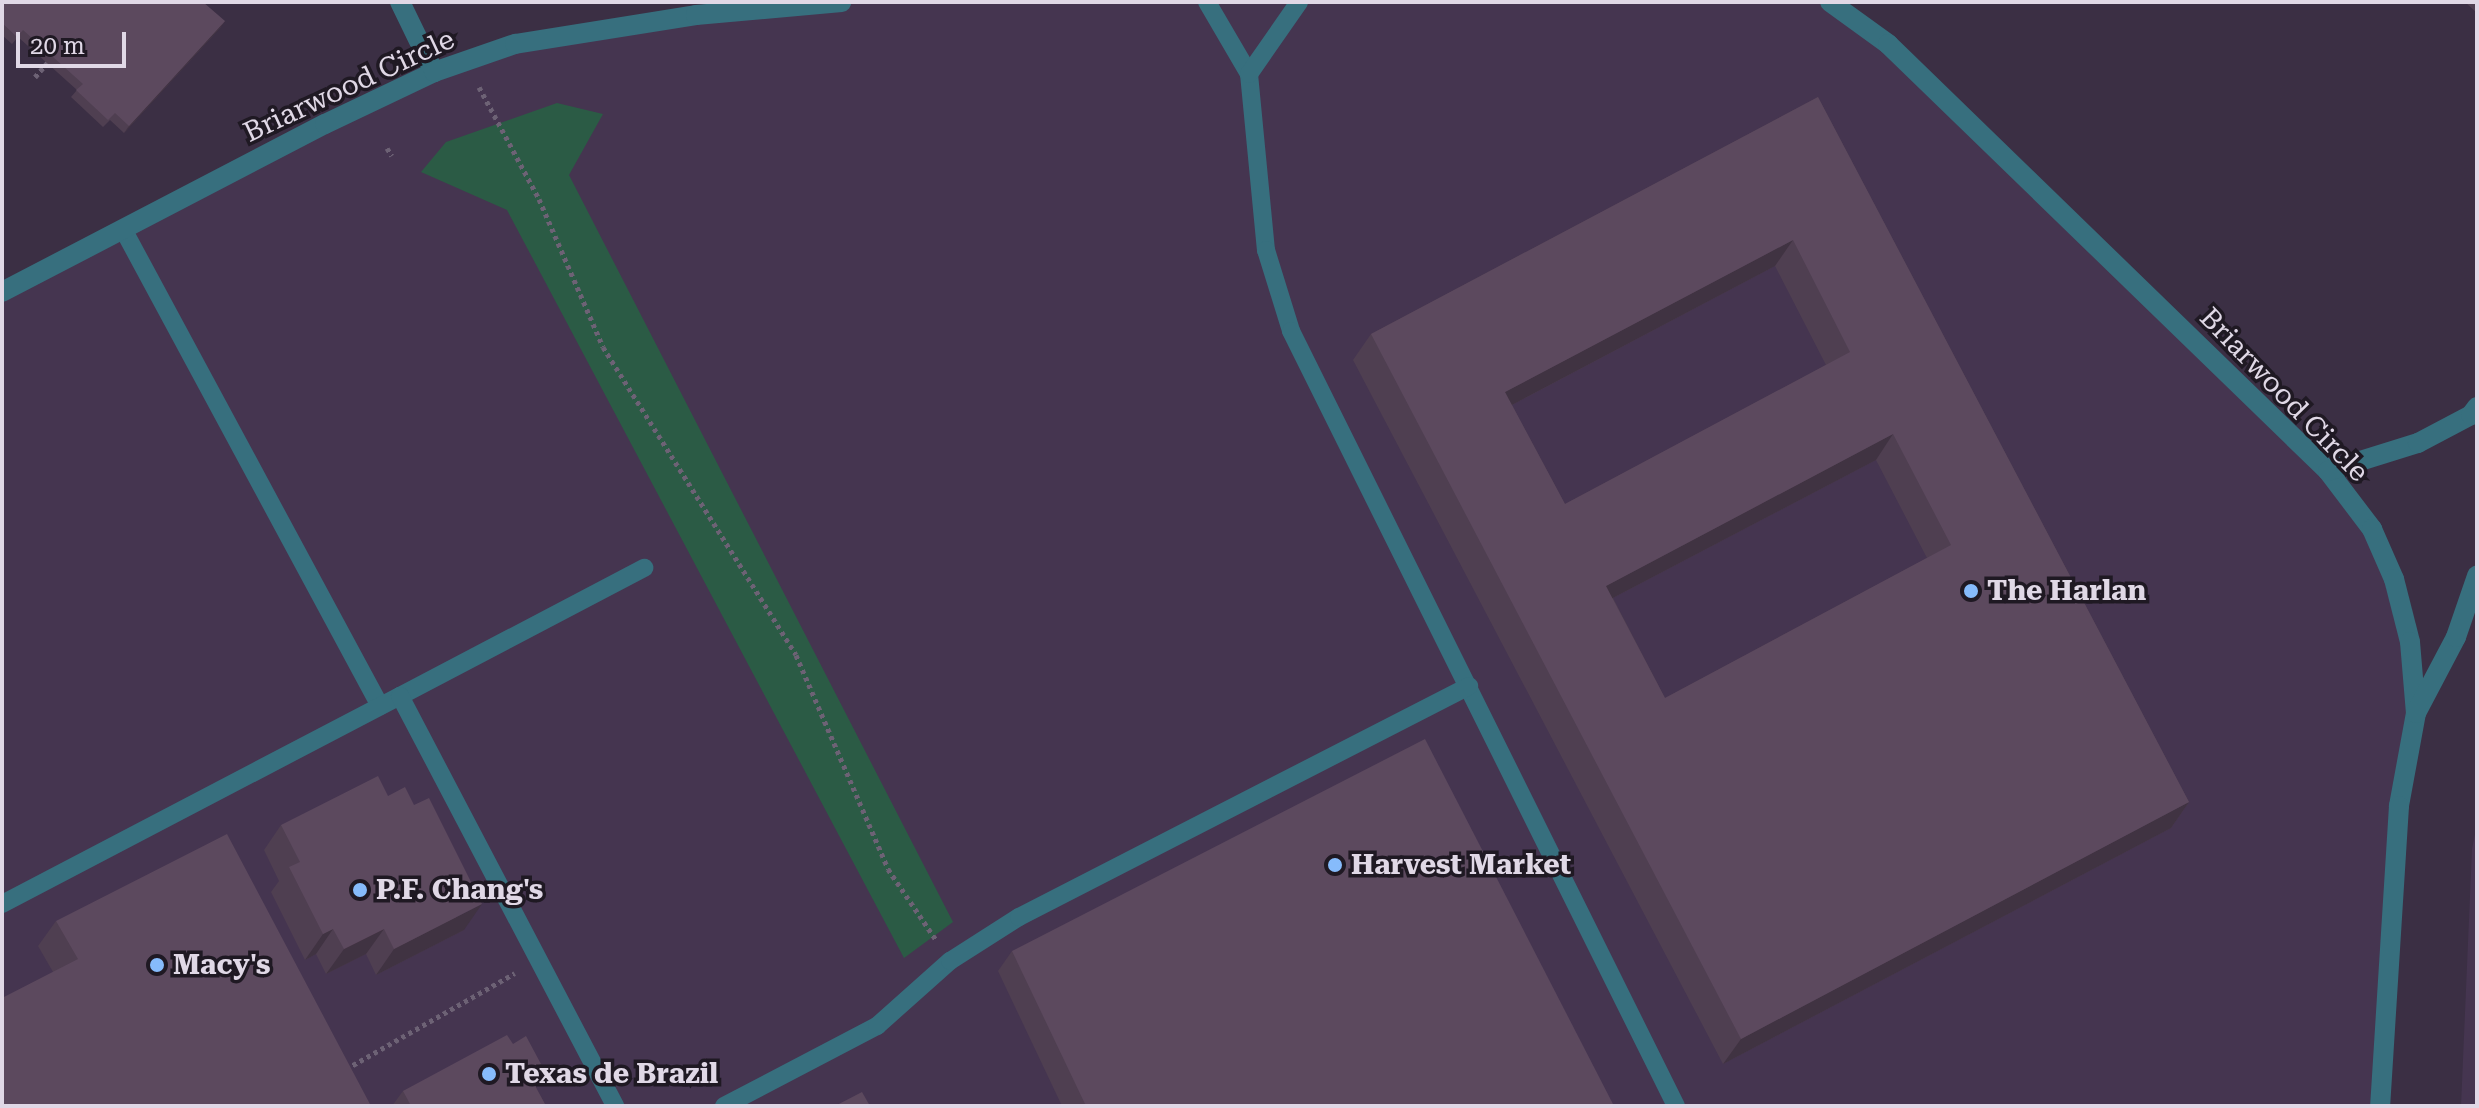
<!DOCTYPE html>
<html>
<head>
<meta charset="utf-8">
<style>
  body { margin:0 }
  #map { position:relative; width:2479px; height:1108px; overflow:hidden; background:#3b2f44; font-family:"Roboto Serif",serif }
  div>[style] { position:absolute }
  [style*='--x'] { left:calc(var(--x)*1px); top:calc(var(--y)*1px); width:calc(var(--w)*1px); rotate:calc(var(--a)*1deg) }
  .built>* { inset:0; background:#453550 }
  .green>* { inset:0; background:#2b5b45 }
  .path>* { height:5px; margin-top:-2.5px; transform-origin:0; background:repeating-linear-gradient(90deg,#6d6275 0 4px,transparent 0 8px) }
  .service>* { height:18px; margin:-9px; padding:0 9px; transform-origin:9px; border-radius:9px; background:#376f7e }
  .minor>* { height:20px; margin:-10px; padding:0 10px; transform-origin:10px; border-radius:10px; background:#376f7e }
  .wall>* { inset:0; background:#4f3f51 }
  .shaded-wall>* { inset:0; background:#403342 }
  .building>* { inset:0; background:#5c495e }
  .dots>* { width:22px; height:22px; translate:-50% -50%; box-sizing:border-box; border:4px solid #1f1923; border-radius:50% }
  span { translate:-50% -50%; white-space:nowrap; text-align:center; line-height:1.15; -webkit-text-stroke:7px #1f1923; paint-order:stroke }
  .street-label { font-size:28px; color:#e0d8e6 }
  .poi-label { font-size:28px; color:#e0d8e6; font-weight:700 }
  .left { translate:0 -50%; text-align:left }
  .frame { position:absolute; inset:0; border:4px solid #e0d8e6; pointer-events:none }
  .scale { position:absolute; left:16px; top:32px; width:110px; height:36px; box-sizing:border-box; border:4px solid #e0d8e6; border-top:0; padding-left:10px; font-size:24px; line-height:28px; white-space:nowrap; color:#e0d8e6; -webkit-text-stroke:6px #1f1923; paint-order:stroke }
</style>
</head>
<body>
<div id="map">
  <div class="built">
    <i style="clip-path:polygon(841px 2px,1830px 2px,2328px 471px,2394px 579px,2416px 713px,2380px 1106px,2px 1106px,2px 292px,325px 124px,515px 44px)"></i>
    <i style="clip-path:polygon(2477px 824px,2477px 1106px,2461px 1106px,2472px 849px)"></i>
  </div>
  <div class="green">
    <i style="clip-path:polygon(557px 103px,603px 114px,569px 175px,953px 922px,904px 958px,507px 210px,421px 172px,446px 142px)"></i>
  </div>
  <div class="path">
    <i style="--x:35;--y:77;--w:23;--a:-49"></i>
    <i style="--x:479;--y:87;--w:127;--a:61.8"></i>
    <i style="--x:539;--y:199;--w:161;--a:66.6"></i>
    <i style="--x:603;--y:347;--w:363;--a:57.9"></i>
    <i style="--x:796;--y:655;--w:233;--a:66.7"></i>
    <i style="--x:888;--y:869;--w:86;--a:55.9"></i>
    <i style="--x:387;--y:148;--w:9;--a:58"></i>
    <i style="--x:346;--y:1069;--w:194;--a:-29.6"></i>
  </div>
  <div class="service">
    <i style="--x:1207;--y:2;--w:83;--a:59.7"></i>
    <i style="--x:1249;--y:74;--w:177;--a:84.5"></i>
    <i style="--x:1266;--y:250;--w:85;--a:72.8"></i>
    <i style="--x:1291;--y:331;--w:865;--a:63.58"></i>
    <i style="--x:1249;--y:74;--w:88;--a:-55.2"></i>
    <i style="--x:123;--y:229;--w:542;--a:61.68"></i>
    <i style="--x:400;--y:696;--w:276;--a:-27.7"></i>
    <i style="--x:2;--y:904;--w:449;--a:-27.6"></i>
    <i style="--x:400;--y:696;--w:463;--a:62.3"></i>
    <i style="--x:724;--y:1106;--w:173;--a:-27.6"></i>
    <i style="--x:877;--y:1026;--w:98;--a:-41.7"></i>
    <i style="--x:950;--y:961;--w:82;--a:-32.5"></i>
    <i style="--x:1019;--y:917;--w:506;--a:-27.17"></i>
  </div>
  <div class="minor">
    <i style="--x:400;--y:2;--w:78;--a:64.1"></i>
    <i style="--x:1830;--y:2;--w:72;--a:35.9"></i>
    <i style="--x:1888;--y:44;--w:613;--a:44.14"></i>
    <i style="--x:2328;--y:471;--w:73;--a:52.8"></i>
    <i style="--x:2372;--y:529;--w:55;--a:66.3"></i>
    <i style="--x:2394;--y:579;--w:65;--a:75.7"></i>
    <i style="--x:2410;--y:642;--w:71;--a:85.2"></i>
    <i style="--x:2416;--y:713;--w:95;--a:100.4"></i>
    <i style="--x:2399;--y:806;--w:301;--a:93.6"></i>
    <i style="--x:2;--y:292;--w:364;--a:-27.5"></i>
    <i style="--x:325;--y:124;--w:121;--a:-25.5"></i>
    <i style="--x:434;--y:72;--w:86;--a:-19.1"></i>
    <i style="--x:515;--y:44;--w:183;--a:-9.1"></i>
    <i style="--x:696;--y:15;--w:146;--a:-5.1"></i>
    <i style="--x:2328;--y:471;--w:94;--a:-17.3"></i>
    <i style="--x:2418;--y:443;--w:60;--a:-27.8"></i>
    <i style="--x:2471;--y:415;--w:10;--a:-53"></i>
    <i style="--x:2416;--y:713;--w:86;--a:-62.2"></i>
    <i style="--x:2456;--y:637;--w:65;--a:-71"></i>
  </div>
  <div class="wall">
    <i style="clip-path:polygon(2px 2px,225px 21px,220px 28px,124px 133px,110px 120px,103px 127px,71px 97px,77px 90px,18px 37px,12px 44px,2px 35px)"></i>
    <i style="clip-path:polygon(2465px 2px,2477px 2px,2477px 13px)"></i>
    <i style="clip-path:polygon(evenodd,1818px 97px,2189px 802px,2171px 828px,1723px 1064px,1353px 360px,1371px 334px,1818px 97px,1775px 266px,1826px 365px,1565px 504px,1512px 405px,1775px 266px,1818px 97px,1876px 460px,1927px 558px,1665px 698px,1613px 598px,1876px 460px)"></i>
    <i style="clip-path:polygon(388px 796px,464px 930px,376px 975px,366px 954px,326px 974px,316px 954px,305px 960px,271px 892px,279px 881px,264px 850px,281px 825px)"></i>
    <i style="clip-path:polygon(56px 921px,371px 1106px,53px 972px,38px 946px)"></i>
    <i style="clip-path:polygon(1012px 951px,1614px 1106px,1062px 1106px,998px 971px)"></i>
    <i style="clip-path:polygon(513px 1044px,541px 1064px,531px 1078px,546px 1106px,392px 1106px,403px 1091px)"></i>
  </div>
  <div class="shaded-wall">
    <i style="clip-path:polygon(225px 21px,220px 28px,124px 133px,129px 126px)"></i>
    <i style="clip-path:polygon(1793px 240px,1775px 266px,1487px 418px,1505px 392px)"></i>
    <i style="clip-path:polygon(1893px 434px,1876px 460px,1588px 611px,1606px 586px)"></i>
    <i style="clip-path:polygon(2189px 802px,2171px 828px,1723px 1064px,1741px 1039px)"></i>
    <i style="clip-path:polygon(482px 904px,464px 930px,376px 975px,394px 949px)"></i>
    <i style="clip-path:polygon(333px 929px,316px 954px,305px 960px,323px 934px)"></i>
    <i style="clip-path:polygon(384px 929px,366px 954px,326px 974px,344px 949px)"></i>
    <i style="clip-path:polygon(541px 1064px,527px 1084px,527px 1071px)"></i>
  </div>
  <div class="building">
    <i style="clip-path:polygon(2px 2px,203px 2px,225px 21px,129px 126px,115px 113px,108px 120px,76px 90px,83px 84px,23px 30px,17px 37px,2px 23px)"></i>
    <i style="clip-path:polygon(evenodd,1818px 97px,2189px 802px,1741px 1039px,1371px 334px,1818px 97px,1793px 240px,1850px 352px,1565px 504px,1505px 392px,1793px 240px,1818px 97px,1893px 434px,1951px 545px,1665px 698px,1606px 586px,1893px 434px)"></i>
    <i style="clip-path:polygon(1425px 739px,1614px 1106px,1086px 1106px,1012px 951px)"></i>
    <i style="clip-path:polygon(378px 776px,388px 796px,405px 787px,414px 805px,429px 798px,482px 904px,394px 949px,384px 929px,344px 949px,333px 929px,323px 934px,289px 867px,300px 862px,281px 825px)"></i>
    <i style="clip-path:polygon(227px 834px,371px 1106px,2px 1106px,2px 998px,78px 959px,56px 921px)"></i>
    <i style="clip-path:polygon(507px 1035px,513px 1044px,526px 1036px,541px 1064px,527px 1071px,546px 1106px,411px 1106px,403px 1091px)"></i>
    <i style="clip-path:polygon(862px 1092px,870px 1106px,835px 1106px)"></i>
  </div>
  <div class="dots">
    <i style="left:1971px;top:591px;background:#86bbfb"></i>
    <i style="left:1335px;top:865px;background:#86bbfb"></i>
    <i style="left:360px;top:890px;background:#86bbfb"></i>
    <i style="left:157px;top:965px;background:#86bbfb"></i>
    <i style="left:489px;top:1074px;background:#86bbfb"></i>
  </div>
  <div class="street-label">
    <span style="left:349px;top:86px;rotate:-25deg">Briarwood Circle</span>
    <span style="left:2284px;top:395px;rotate:46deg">Briarwood Circle</span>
  </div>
  <div class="poi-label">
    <span class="left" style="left:1987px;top:591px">The Harlan</span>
    <span class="left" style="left:1351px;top:865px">Harvest Market</span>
    <span class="left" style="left:376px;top:890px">P.F. Chang's</span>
    <span class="left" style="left:173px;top:965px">Macy's</span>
    <span class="left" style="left:505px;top:1074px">Texas de Brazil</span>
  </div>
  <div class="frame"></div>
  <div class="scale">20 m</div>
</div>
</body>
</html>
